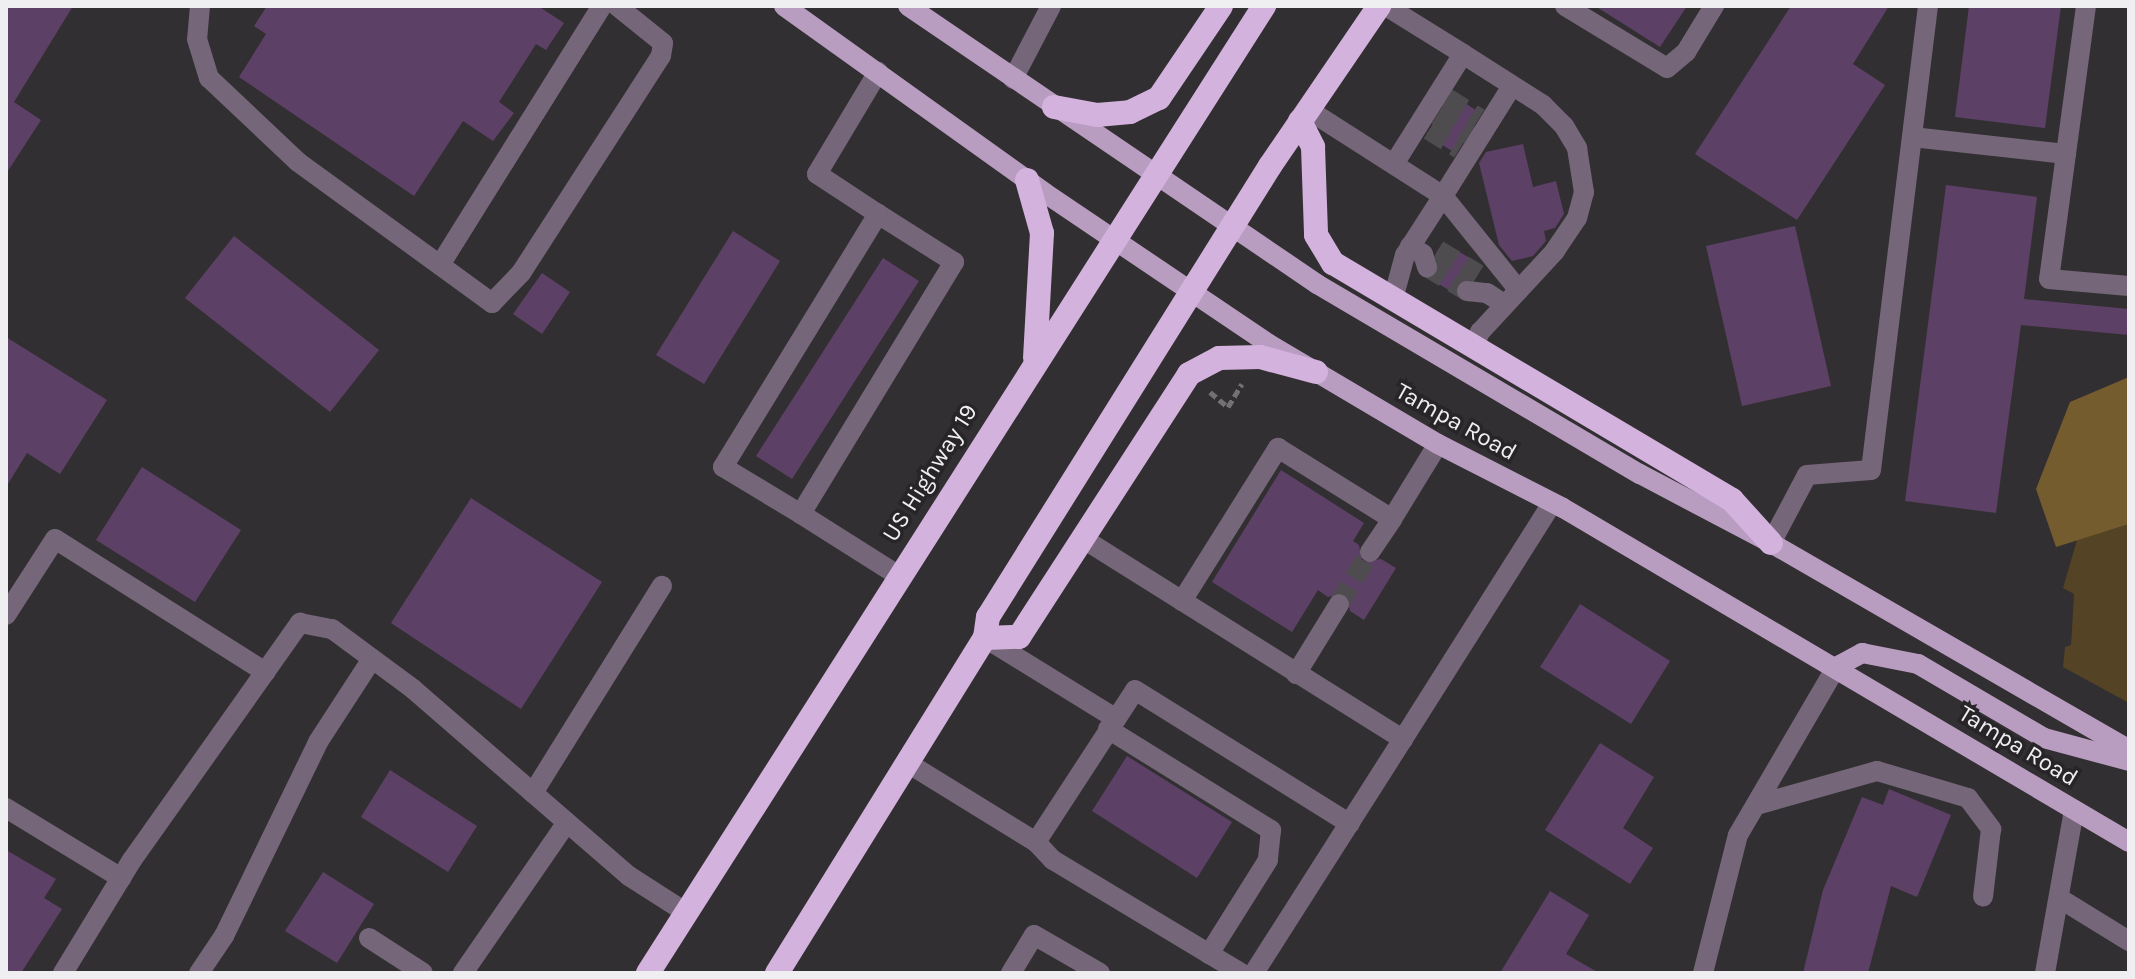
<!DOCTYPE html>
<html>
<head>
<meta charset="utf-8">
<style>
  body { margin:0 }
  #map { position:relative; width:2135px; height:979px; overflow:hidden; background:#322f32; font-family:Karla,sans-serif }
  div>[style] { position:absolute }
  [style*='--x'] { left:calc(var(--x)*1px); top:calc(var(--y)*1px); width:calc(var(--w)*1px); rotate:calc(var(--a)*1deg) }
  .green>* { inset:0; background:#544324 }
  .water>* { inset:0; background:#755c2e }
  .building>* { inset:0; background:#5d4066 }
  .minor-tunnel>* { height:20px; margin-top:-10px; transform-origin:0; background:repeating-linear-gradient(90deg,#4e4c4e 0 20px,transparent 0 30px) }
  .path>* { height:5px; margin-top:-2.5px; transform-origin:0; background:repeating-linear-gradient(90deg,#747174 0 8px,transparent 0 12px) }
  .minor>* { height:20px; margin:-10px; padding:0 10px; transform-origin:10px; border-radius:10px; background:#756779 }
  .major>* { height:20px; margin:-10px; padding:0 10px; transform-origin:10px; border-radius:10px; background:#b99dc1 }
  .highway>* { height:24px; margin:-12px; padding:0 12px; transform-origin:12px; border-radius:12px; background:#d4b2de }
  span { translate:-50% -50%; white-space:nowrap; text-align:center; line-height:1.15; -webkit-text-stroke:7px #282529; paint-order:stroke }
  .street-label { font-size:24px; color:#efeef0 }
  .frame { position:absolute; inset:0; border:8px solid #efeef0; pointer-events:none }
</style>
</head>
<body>
<div id="map">
  <div class="green">
    <i style="clip-path:polygon(2129px 524px,2129px 703px,2063px 667px,2065px 647px,2071px 645px,2074px 594px,2063px 588px,2077px 540px)"></i>
  </div>
  <div class="water">
    <i style="clip-path:polygon(2129px 377px,2129px 524px,2056px 547px,2036px 489px,2070px 402px)"></i>
  </div>
  <div class="building">
    <i style="clip-path:polygon(6px 6px,73px 6px,14px 102px,41px 120px,6px 174px)"></i>
    <i style="clip-path:polygon(267px 6px,538px 6px,564px 23px,546px 50px,536px 44px,499px 102px,514px 113px,493px 141px,463px 121px,414px 196px,239px 77px,266px 34px,254px 26px)"></i>
    <i style="clip-path:polygon(1595px 6px,1687px 6px,1660px 47px)"></i>
    <i style="clip-path:polygon(1791px 6px,1889px 6px,1853px 64px,1885px 85px,1797px 220px,1695px 154px)"></i>
    <i style="clip-path:polygon(1969px 6px,2061px 6px,2045px 128px,1955px 117px)"></i>
    <i style="clip-path:polygon(1453px 95px,1480px 113px,1455px 153px,1427px 135px)"></i>
    <i style="clip-path:polygon(1523px 144px,1533px 187px,1556px 181px,1564px 214px,1555px 228px,1544px 231px,1546px 241px,1533px 256px,1512px 261px,1499px 245px,1479px 163px,1486px 152px)"></i>
    <i style="clip-path:polygon(1946px 185px,2037px 197px,2024px 299px,2129px 309px,2129px 335px,2021px 325px,1996px 513px,1905px 501px)"></i>
    <i style="clip-path:polygon(1795px 226px,1831px 386px,1742px 406px,1706px 246px)"></i>
    <i style="clip-path:polygon(733px 231px,780px 261px,704px 384px,656px 355px)"></i>
    <i style="clip-path:polygon(234px 236px,379px 350px,330px 412px,185px 298px)"></i>
    <i style="clip-path:polygon(1443px 242px,1483px 266px,1475px 279px,1457px 283px,1455px 294px,1431px 279px,1439px 271px,1436px 253px)"></i>
    <i style="clip-path:polygon(883px 258px,919px 281px,792px 479px,756px 456px)"></i>
    <i style="clip-path:polygon(542px 273px,570px 292px,542px 334px,513px 314px)"></i>
    <i style="clip-path:polygon(6px 337px,107px 400px,60px 474px,27px 453px,6px 487px)"></i>
    <i style="clip-path:polygon(142px 467px,241px 530px,195px 602px,96px 540px)"></i>
    <i style="clip-path:polygon(1281px 470px,1364px 523px,1353px 541px,1359px 545px,1362px 562px,1381px 559px,1396px 568px,1364px 620px,1350px 611px,1346px 593px,1328px 597px,1318px 590px,1292px 632px,1212px 582px)"></i>
    <i style="clip-path:polygon(471px 498px,602px 582px,521px 709px,391px 623px)"></i>
    <i style="clip-path:polygon(1580px 604px,1670px 661px,1631px 724px,1540px 667px)"></i>
    <i style="clip-path:polygon(1600px 743px,1654px 777px,1623px 828px,1653px 848px,1630px 884px,1545px 830px)"></i>
    <i style="clip-path:polygon(1127px 756px,1232px 822px,1197px 878px,1092px 811px)"></i>
    <i style="clip-path:polygon(390px 770px,477px 826px,448px 872px,361px 817px)"></i>
    <i style="clip-path:polygon(1889px 789px,1951px 815px,1917px 897px,1891px 886px,1868px 973px,1803px 973px,1823px 890px,1862px 797px,1883px 805px)"></i>
    <i style="clip-path:polygon(6px 850px,56px 879px,44px 898px,62px 909px,21px 973px,6px 973px)"></i>
    <i style="clip-path:polygon(323px 872px,374px 904px,337px 963px,285px 931px)"></i>
    <i style="clip-path:polygon(1550px 891px,1589px 915px,1566px 954px,1599px 973px,1500px 973px)"></i>
  </div>
  <div class="minor-tunnel">
    <i style="--x:1447;--y:98;--w:38;--a:32"></i>
    <i style="--x:1437;--y:115;--w:38;--a:32"></i>
    <i style="--x:1429;--y:130;--w:36;--a:32"></i>
    <i style="--x:1438;--y:250;--w:47;--a:31"></i>
    <i style="--x:1427;--y:267;--w:47;--a:31"></i>
    <i style="--x:1339;--y:604;--w:61;--a:-59.2"></i>
  </div>
  <div class="path">
    <i style="--x:1210;--y:392;--w:23;--a:40"></i>
    <i style="--x:1228;--y:407;--w:27;--a:-59"></i>
  </div>
  <div class="minor">
    <i style="--x:200;--y:6;--w:33;--a:95"></i>
    <i style="--x:197;--y:39;--w:41;--a:72.9"></i>
    <i style="--x:209;--y:78;--w:122;--a:43.3"></i>
    <i style="--x:298;--y:162;--w:240;--a:36"></i>
    <i style="--x:492;--y:303;--w:42;--a:-46"></i>
    <i style="--x:521;--y:273;--w:258;--a:-57.2"></i>
    <i style="--x:661;--y:56;--w:13;--a:-81"></i>
    <i style="--x:663;--y:43;--w:59;--a:-141.2"></i>
    <i style="--x:1386;--y:6;--w:91;--a:31.9"></i>
    <i style="--x:1463;--y:54;--w:130;--a:122.1"></i>
    <i style="--x:1565;--y:6;--w:119;--a:31.3"></i>
    <i style="--x:1667;--y:68;--w:25;--a:-40"></i>
    <i style="--x:1686;--y:52;--w:54;--a:-58.7"></i>
    <i style="--x:2086;--y:6;--w:275;--a:97.7"></i>
    <i style="--x:2049;--y:279;--w:80;--a:5"></i>
    <i style="--x:1463;--y:54;--w:95;--a:32.5"></i>
    <i style="--x:1543;--y:105;--w:30;--a:45"></i>
    <i style="--x:1564;--y:126;--w:26;--a:59"></i>
    <i style="--x:1577;--y:148;--w:45;--a:81"></i>
    <i style="--x:1584;--y:192;--w:27;--a:105"></i>
    <i style="--x:1577;--y:218;--w:40;--a:124"></i>
    <i style="--x:1555;--y:251;--w:110;--a:132.8"></i>
    <i style="--x:1480;--y:332;--w:17;--a:115"></i>
    <i style="--x:1013;--y:79;--w:82;--a:-62.5"></i>
    <i style="--x:1512;--y:86;--w:130;--a:122.1"></i>
    <i style="--x:1443;--y:196;--w:118;--a:51.2"></i>
    <i style="--x:1307;--y:109;--w:161;--a:32.6"></i>
    <i style="--x:1443;--y:196;--w:70;--a:122.8"></i>
    <i style="--x:1405;--y:255;--w:46;--a:105.3"></i>
    <i style="--x:1912;--y:137;--w:155;--a:6.3"></i>
    <i style="--x:878;--y:214;--w:90;--a:32.3"></i>
    <i style="--x:954;--y:262;--w:295;--a:121.3"></i>
    <i style="--x:801;--y:514;--w:116;--a:32.3"></i>
    <i style="--x:1410;--y:246;--w:15;--a:32"></i>
    <i style="--x:1423;--y:254;--w:14;--a:73"></i>
    <i style="--x:440;--y:265;--w:305;--a:-58"></i>
    <i style="--x:1467;--y:291;--w:20;--a:6"></i>
    <i style="--x:1487;--y:293;--w:20;--a:33"></i>
    <i style="--x:801;--y:514;--w:91;--a:-148.9"></i>
    <i style="--x:723;--y:467;--w:297;--a:-58.5"></i>
    <i style="--x:878;--y:214;--w:73;--a:-146.7"></i>
    <i style="--x:817;--y:174;--w:119;--a:-59.1"></i>
    <i style="--x:1082;--y:538;--w:379;--a:32.1"></i>
    <i style="--x:1403;--y:739;--w:277;--a:122.5"></i>
    <i style="--x:1771;--y:543;--w:77;--a:-62.1"></i>
    <i style="--x:1807;--y:475;--w:64;--a:-4.5"></i>
    <i style="--x:1871;--y:470;--w:467;--a:-83"></i>
    <i style="--x:1370;--y:552;--w:40;--a:-56"></i>
    <i style="--x:1182;--y:601;--w:181;--a:-57.9"></i>
    <i style="--x:1278;--y:448;--w:134;--a:31.9"></i>
    <i style="--x:1392;--y:519;--w:88;--a:-58.5"></i>
    <i style="--x:6;--y:615;--w:90;--a:-57.2"></i>
    <i style="--x:55;--y:539;--w:249;--a:32.3"></i>
    <i style="--x:985;--y:638;--w:153;--a:31.6"></i>
    <i style="--x:1296;--y:674;--w:82;--a:-58.4"></i>
    <i style="--x:1108;--y:729;--w:192;--a:31.8"></i>
    <i style="--x:1271;--y:830;--w:30;--a:96"></i>
    <i style="--x:1268;--y:860;--w:111;--a:122.1"></i>
    <i style="--x:1403;--y:739;--w:279;--a:-57.7"></i>
    <i style="--x:906;--y:762;--w:153;--a:31.6"></i>
    <i style="--x:1036;--y:842;--w:25;--a:47"></i>
    <i style="--x:1053;--y:860;--w:219;--a:31"></i>
    <i style="--x:533;--y:793;--w:244;--a:-58.1"></i>
    <i style="--x:1756;--y:805;--w:126;--a:-15.7"></i>
    <i style="--x:1877;--y:771;--w:95;--a:16.5"></i>
    <i style="--x:1968;--y:798;--w:39;--a:53"></i>
    <i style="--x:1991;--y:829;--w:68;--a:96.7"></i>
    <i style="--x:6;--y:808;--w:135;--a:31.3"></i>
    <i style="--x:1036;--y:842;--w:181;--a:-56.9"></i>
    <i style="--x:1135;--y:690;--w:253;--a:31.9"></i>
    <i style="--x:2059;--y:898;--w:82;--a:31.6"></i>
    <i style="--x:369;--y:938;--w:64;--a:32.9"></i>
    <i style="--x:63;--y:973;--w:132;--a:-58.6"></i>
    <i style="--x:132;--y:860;--w:291;--a:-54.7"></i>
    <i style="--x:300;--y:623;--w:33;--a:11"></i>
    <i style="--x:332;--y:629;--w:101;--a:36.5"></i>
    <i style="--x:413;--y:689;--w:286;--a:40.9"></i>
    <i style="--x:629;--y:876;--w:67;--a:32.7"></i>
    <i style="--x:199;--y:973;--w:45;--a:-56"></i>
    <i style="--x:224;--y:936;--w:216;--a:-64.1"></i>
    <i style="--x:318;--y:742;--w:99;--a:-57"></i>
    <i style="--x:463;--y:973;--w:183;--a:-55.4"></i>
    <i style="--x:1011;--y:973;--w:44;--a:-58.8"></i>
    <i style="--x:1034;--y:935;--w:76;--a:29.9"></i>
    <i style="--x:1703;--y:973;--w:142;--a:-75.8"></i>
    <i style="--x:1738;--y:835;--w:194;--a:-59.7"></i>
    <i style="--x:2045;--y:973;--w:166;--a:-79.9"></i>
  </div>
  <div class="major">
    <i style="--x:784;--y:6;--w:321;--a:35.6"></i>
    <i style="--x:1045;--y:193;--w:270;--a:34"></i>
    <i style="--x:1269;--y:344;--w:196;--a:30.6"></i>
    <i style="--x:1438;--y:444;--w:140;--a:27.1"></i>
    <i style="--x:1563;--y:508;--w:657;--a:30.55"></i>
    <i style="--x:908;--y:6;--w:495;--a:34.2"></i>
    <i style="--x:1317;--y:284;--w:375;--a:30.5"></i>
    <i style="--x:1640;--y:474;--w:148;--a:27.8"></i>
    <i style="--x:1771;--y:543;--w:414;--a:30"></i>
    <i style="--x:1836;--y:667;--w:30;--a:-28"></i>
    <i style="--x:1862;--y:653;--w:57;--a:11.1"></i>
    <i style="--x:1918;--y:664;--w:146;--a:30.4"></i>
    <i style="--x:2044;--y:738;--w:88;--a:15.1"></i>
  </div>
  <div class="highway">
    <i style="--x:1054;--y:107;--w:44;--a:10.5"></i>
    <i style="--x:1097;--y:115;--w:33;--a:-5"></i>
    <i style="--x:1130;--y:112;--w:32;--a:-26"></i>
    <i style="--x:1159;--y:98;--w:111;--a:-56"></i>
    <i style="--x:1300;--y:121;--w:29;--a:63"></i>
    <i style="--x:1313;--y:147;--w:88;--a:88"></i>
    <i style="--x:1316;--y:235;--w:33;--a:59"></i>
    <i style="--x:1333;--y:263;--w:464;--a:30.7"></i>
    <i style="--x:1732;--y:500;--w:58;--a:47.8"></i>
    <i style="--x:1027;--y:180;--w:55;--a:74.2"></i>
    <i style="--x:1042;--y:233;--w:125;--a:93.2"></i>
    <i style="--x:985;--y:638;--w:34;--a:-2"></i>
    <i style="--x:1019;--y:637;--w:313;--a:-57.1"></i>
    <i style="--x:1189;--y:374;--w:34;--a:-28"></i>
    <i style="--x:1219;--y:358;--w:41;--a:-1.4"></i>
    <i style="--x:1260;--y:357;--w:58;--a:15"></i>
    <i style="--x:648;--y:973;--w:1147;--a:-57.5"></i>
    <i style="--x:777;--y:973;--w:394;--a:-58.2"></i>
    <i style="--x:985;--y:638;--w:21;--a:-82"></i>
    <i style="--x:988;--y:617;--w:532;--a:-57.98"></i>
    <i style="--x:1270;--y:166;--w:194;--a:-55.7"></i>
  </div>
  <div class="street-label">
    <span style="left:1456px;top:422px;rotate:29deg">Tampa Road</span>
    <span style="left:930px;top:473px;rotate:-58deg">US Highway 19</span>
    <span style="left:2018px;top:746px;rotate:31deg">Tampa Road</span>
  </div>
  <div class="frame"></div>
</div>
</body>
</html>
